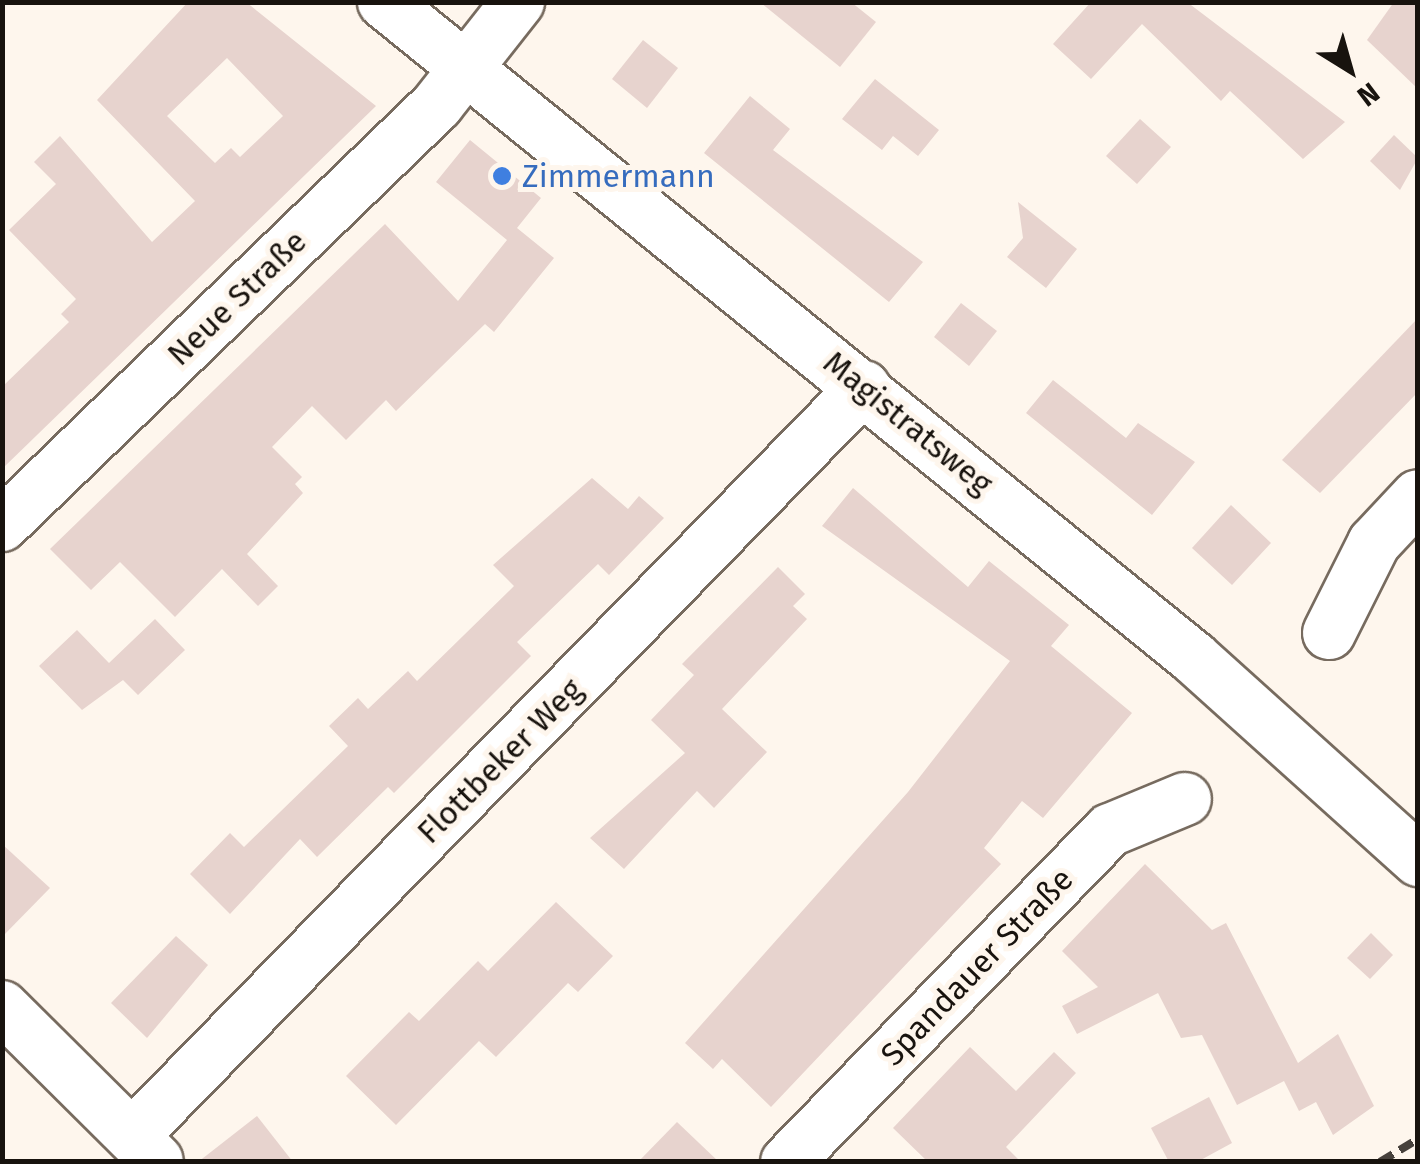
<!DOCTYPE html>
<html>
<head>
<meta charset="utf-8">
<style>
  body { margin:0 }
  #map { position:relative; width:1420px; height:1164px; overflow:hidden; background:#fef6ed; font-family:"Fira Sans",sans-serif }
  div>[style] { position:absolute }
  [style*='--x'] { left:calc(var(--x)*1px); top:calc(var(--y)*1px); width:calc(var(--w)*1px); rotate:calc(var(--a)*1deg) }
  .building>* { inset:0; background:#e7d3ce }
  .roads { filter:drop-shadow(2px 0 #776b5f) drop-shadow(-2px 0 #776b5f) drop-shadow(0 2px #776b5f) drop-shadow(0 -2px #776b5f) }
  .minor>* { height:52px; margin:-26px; padding:0 26px; transform-origin:26px; border-radius:26px; background:#fff }
  .rail>* { height:8px; margin-top:-4px; transform-origin:0; background:repeating-linear-gradient(90deg,#47413c 0 15px,transparent 0 23px) }
  .dots>* { width:28px; height:28px; translate:-50% -50%; box-sizing:border-box; border:5px solid #fef6ed; border-radius:50% }
  span { translate:-50% -50%; white-space:nowrap; text-align:center; line-height:1.15; -webkit-text-stroke:10px #fef6ed; paint-order:stroke }
  .shop-label { font-size:32px; color:#366cbe }
  .left { translate:0 -50%; text-align:left }
  .street-label { font-size:32px; color:#18130e }
  .frame { position:absolute; inset:0; border:5px solid #18130e; pointer-events:none }
  .north { position:absolute; left:1300px; top:20px; width:100px; height:100px; -webkit-text-stroke:8px #fef6ed; paint-order:stroke; rotate:143deg; font-size:28px; font-weight:700; line-height:40px; text-align:center; color:#18130e }
  .north::after { content:''; display:block; margin:auto; width:35px; height:45px; background:#18130e; clip-path:polygon(50% 0,100% 100%,50% 72%,0 100%) }
</style>
</head>
<body>
<div id="map">
  <div class="building">
    <i style="clip-path:polygon(evenodd,188px 2px,246px 2px,376px 106px,2px 469px,2px 387px,69px 322px,61px 314px,76px 299px,9px 230px,56px 184px,34px 162px,60px 136px,152px 242px,195px 201px,97px 100px,188px 2px,227px 58px,283px 116px,240px 157px,231px 148px,215px 163px,167px 116px,227px 58px)"></i>
    <i style="clip-path:polygon(760px 2px,851px 2px,876px 22px,840px 67px)"></i>
    <i style="clip-path:polygon(1091px 2px,1187px 2px,1345px 122px,1303px 159px,1230px 91px,1221px 101px,1142px 24px,1091px 79px,1053px 44px)"></i>
    <i style="clip-path:polygon(1394px 2px,1418px 2px,1418px 89px,1367px 40px)"></i>
    <i style="clip-path:polygon(643px 40px,678px 68px,647px 108px,612px 79px)"></i>
    <i style="clip-path:polygon(875px 79px,939px 130px,918px 156px,893px 136px,882px 150px,842px 119px)"></i>
    <i style="clip-path:polygon(750px 96px,790px 129px,773px 150px,923px 262px,889px 302px,704px 153px)"></i>
    <i style="clip-path:polygon(1140px 119px,1171px 147px,1137px 184px,1106px 156px)"></i>
    <i style="clip-path:polygon(1394px 135px,1418px 158px,1400px 190px,1370px 161px)"></i>
    <i style="clip-path:polygon(470px 140px,541px 198px,517px 228px,554px 258px,494px 332px,485px 324px,396px 411px,386px 400px,346px 440px,312px 406px,272px 447px,302px 477px,295px 484px,303px 493px,247px 554px,278px 586px,258px 606px,222px 569px,175px 617px,120px 562px,91px 590px,50px 549px,385px 224px,458px 301px,507px 240px,436px 182px)"></i>
    <i style="clip-path:polygon(1018px 202px,1077px 249px,1046px 288px,1007px 257px,1023px 238px)"></i>
    <i style="clip-path:polygon(961px 303px,997px 331px,969px 366px,934px 337px)"></i>
    <i style="clip-path:polygon(1418px 318px,1418px 392px,1320px 493px,1282px 460px)"></i>
    <i style="clip-path:polygon(1053px 380px,1126px 438px,1138px 423px,1195px 462px,1152px 515px,1026px 413px)"></i>
    <i style="clip-path:polygon(592px 478px,628px 509px,639px 496px,664px 518px,609px 575px,598px 564px,517px 642px,531px 656px,394px 793px,388px 787px,317px 857px,300px 839px,230px 914px,190px 874px,230px 833px,244px 847px,348px 746px,329px 726px,358px 698px,368px 709px,408px 671px,417px 681px,514px 586px,493px 565px)"></i>
    <i style="clip-path:polygon(853px 488px,968px 587px,989px 561px,1069px 625px,1051px 646px,1132px 713px,1043px 818px,1022px 801px,984px 848px,1001px 864px,771px 1107px,722px 1059px,713px 1069px,685px 1043px,908px 792px,1010px 661px,822px 526px)"></i>
    <i style="clip-path:polygon(1231px 505px,1271px 543px,1232px 585px,1192px 548px)"></i>
    <i style="clip-path:polygon(778px 567px,805px 594px,793px 606px,807px 619px,722px 709px,767px 752px,714px 808px,697px 791px,624px 869px,590px 838px,685px 753px,651px 720px,694px 675px,682px 664px)"></i>
    <i style="clip-path:polygon(155px 619px,185px 650px,138px 695px,123px 680px,82px 710px,39px 666px,77px 630px,109px 663px)"></i>
    <i style="clip-path:polygon(2px 844px,50px 888px,2px 937px)"></i>
    <i style="clip-path:polygon(1145px 864px,1212px 930px,1226px 923px,1298px 1063px,1338px 1034px,1374px 1106px,1333px 1135px,1316px 1102px,1299px 1111px,1284px 1081px,1237px 1105px,1202px 1035px,1181px 1038px,1158px 993px,1077px 1034px,1062px 1006px,1098px 987px,1062px 951px)"></i>
    <i style="clip-path:polygon(556px 902px,613px 956px,578px 992px,568px 983px,496px 1057px,479px 1041px,396px 1125px,346px 1076px,409px 1012px,419px 1021px,478px 961px,488px 971px)"></i>
    <i style="clip-path:polygon(1371px 933px,1393px 955px,1370px 979px,1347px 958px)"></i>
    <i style="clip-path:polygon(176px 936px,208px 965px,147px 1038px,111px 1003px)"></i>
    <i style="clip-path:polygon(970px 1047px,1016px 1091px,1054px 1052px,1076px 1073px,1006px 1147px,1021px 1162px,928px 1162px,893px 1128px)"></i>
    <i style="clip-path:polygon(1209px 1097px,1232px 1143px,1197px 1162px,1169px 1162px,1151px 1128px)"></i>
    <i style="clip-path:polygon(257px 1116px,293px 1162px,198px 1162px)"></i>
    <i style="clip-path:polygon(677px 1122px,719px 1162px,638px 1162px)"></i>
  </div>
  <div class="roads">
    <div class="minor">
      <i style="--x:384;--y:2;--w:1042;--a:39"></i>
      <i style="--x:1194;--y:658;--w:302;--a:42"></i>
      <i style="--x:2;--y:525;--w:605;--a:-43.99"></i>
      <i style="--x:437;--y:105;--w:131;--a:-51.8"></i>
      <i style="--x:1329;--y:633;--w:101;--a:-63.4"></i>
      <i style="--x:1374;--y:543;--w:64;--a:-46.9"></i>
      <i style="--x:2;--y:1007;--w:218;--a:44.8"></i>
      <i style="--x:135;--y:1133;--w:1043;--a:-45.66"></i>
      <i style="--x:787;--y:1162;--w:463;--a:-45.8"></i>
      <i style="--x:1110;--y:830;--w:81;--a:-22.5"></i>
    </div>
  </div>
  <div class="rail">
    <i style="--x:1380;--y:1162;--w:44;--a:-31.2"></i>
  </div>
  <div class="dots">
    <i style="left:502px;top:176px;background:#3f7fe0"></i>
  </div>
  <div class="shop-label">
    <span class="left" style="left:522px;top:176px">Zimmermann</span>
  </div>
  <div class="street-label">
    <span style="left:237px;top:298px;rotate:-44deg">Neue Straße</span>
    <span style="left:908px;top:423px;rotate:39deg">Magistratsweg</span>
    <span style="left:500px;top:761px;rotate:-45deg">Flottbeker Weg</span>
    <span style="left:977px;top:967px;rotate:-46deg">Spandauer Straße</span>
  </div>
  <div class="frame"></div>
  <div class="north">N</div>
</div>
</body>
</html>
